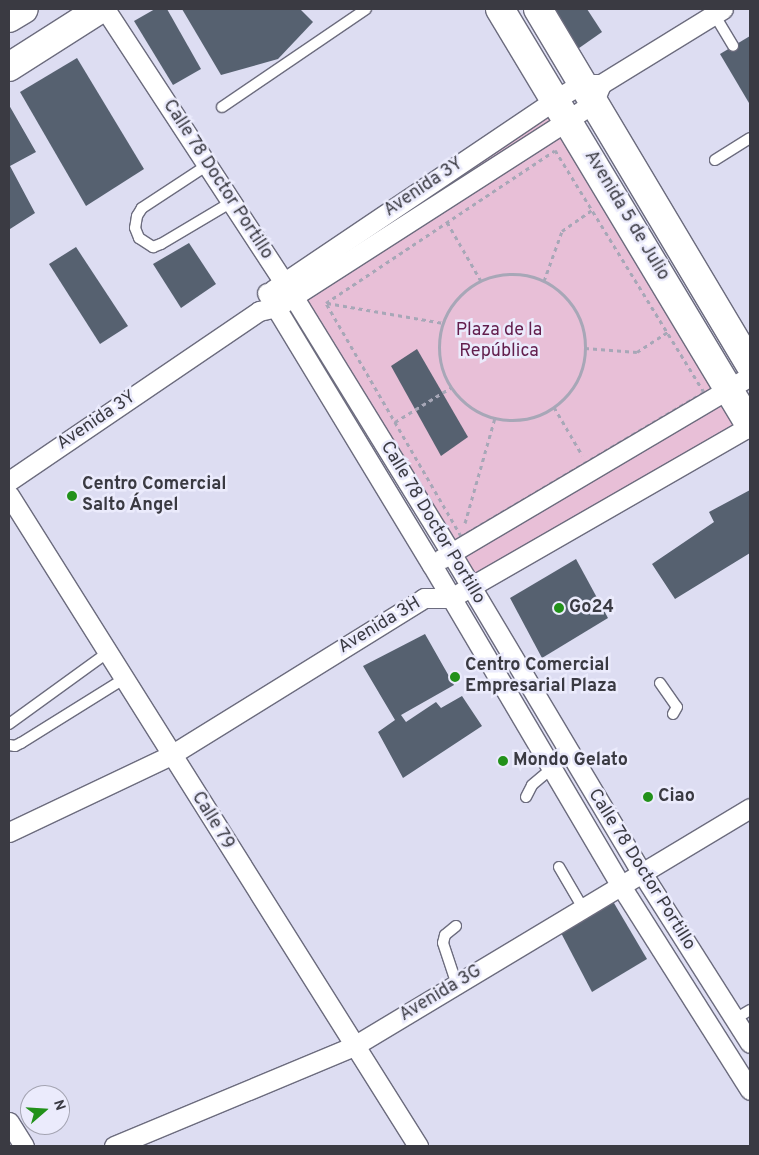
<!DOCTYPE html>
<html>
<head>
<meta charset="utf-8">
<style>
  body { margin:0 }
  #map { position:relative; width:759px; height:1155px; overflow:hidden; background:#ddddf2; font-family:Overpass,sans-serif }
  div>[style] { position:absolute }
  [style*='--x'] { left:calc(var(--x)*1px); top:calc(var(--y)*1px); width:calc(var(--w)*1px); rotate:calc(var(--a)*1deg) }
  .green>* { inset:0; background:#e8bfd7 }
  .building>* { inset:0; background:#566170 }
  .path>* { height:3px; margin-top:-1.5px; transform-origin:0; background:repeating-linear-gradient(90deg,#a7a7b7 0 4px,transparent 0 8px) }
  .path>.ring { margin:-1.5px; padding:0; box-sizing:content-box; background:none; border:3px solid #a7a7b7; border-radius:50% }
  .roads { filter:drop-shadow(1px 0 #6c6c7e) drop-shadow(-1px 0 #6c6c7e) drop-shadow(0 1px #6c6c7e) drop-shadow(0 -1px #6c6c7e) }
  .lane>* { height:10px; margin:-5px; padding:0 5px; transform-origin:5px; border-radius:5px; background:#fff }
  .street>* { height:19px; margin:-9.5px; padding:0 9.5px; transform-origin:9.5px; border-radius:9.5px; background:#fff }
  .secondary>* { height:28px; margin:-14px; padding:0 14px; transform-origin:14px; border-radius:14px; background:#fff }
  .dots>* { width:14px; height:14px; translate:-50% -50%; box-sizing:border-box; border:2px solid #ebebfc; border-radius:50% }
  span { translate:-50% -50%; white-space:nowrap; text-align:center; line-height:1.15; -webkit-text-stroke:5px #ebebfc; paint-order:stroke }
  .street-label { font-size:18px; color:#3a3a42 }
  .park-label { font-size:18px; color:#621e4d }
  .poi-label { font-size:18px; color:#3a3a42; font-weight:700 }
  .left { translate:0 -50%; text-align:left }
  .frame { position:absolute; inset:0; border:10px solid #3a3a42; pointer-events:none }
  .north { position:absolute; left:20px; top:1085px; width:50px; height:50px; box-sizing:border-box; background:#ebebfc; border:1px solid #a4a4b2; border-radius:50%; rotate:71deg; font-size:14px; font-weight:700; line-height:20px; text-align:center; color:#3a3a42 }
  .north::after { content:''; display:block; margin:auto; width:18px; height:22px; background:#22911a; clip-path:polygon(50% 0,100% 100%,50% 72%,0 100%) }
</style>
</head>
<body>
<div id="map">
  <div class="green">
    <i style="clip-path:polygon(547px 113px,741px 437px,465px 594px,282px 293px)"></i>
  </div>
  <div class="building">
    <i style="clip-path:polygon(155px 9px,167px 9px,201px 69px,173px 85px,134px 21px)"></i>
    <i style="clip-path:polygon(182px 9px,300px 9px,313px 22px,278px 59px,221px 75px)"></i>
    <i style="clip-path:polygon(545px 9px,587px 9px,602px 32px,572px 53px)"></i>
    <i style="clip-path:polygon(750px 36px,750px 102px,749px 103px,720px 54px)"></i>
    <i style="clip-path:polygon(77px 58px,144px 169px,86px 206px,20px 92px)"></i>
    <i style="clip-path:polygon(9px 105px,36px 152px,10px 166px,35px 213px,10px 229px)"></i>
    <i style="clip-path:polygon(189px 243px,216px 284px,181px 308px,153px 264px)"></i>
    <i style="clip-path:polygon(76px 247px,128px 326px,100px 344px,49px 264px)"></i>
    <i style="clip-path:polygon(417px 349px,468px 437px,441px 456px,391px 366px)"></i>
    <i style="clip-path:polygon(750px 490px,750px 553px,675px 599px,652px 564px,714px 522px,709px 512px)"></i>
    <i style="clip-path:polygon(576px 559px,608px 618px,542px 658px,510px 598px)"></i>
    <i style="clip-path:polygon(425px 634px,454px 685px,401px 715px,406px 722px,436px 702px,441px 708px,462px 696px,482px 726px,403px 778px,378px 732px,395px 720px,363px 666px)"></i>
    <i style="clip-path:polygon(611px 898px,647px 959px,592px 992px,560px 931px)"></i>
  </div>
  <div class="path">
    <i style="--x:555;--y:150;--w:284;--a:58.4"></i>
    <i style="--x:704;--y:392;--w:282;--a:149.3"></i>
    <i style="--x:461;--y:536;--w:269;--a:-120.1"></i>
    <i style="--x:326;--y:303;--w:275;--a:-33.7"></i>
    <i style="--x:447;--y:222;--w:68;--a:60"></i>
    <i class="ring" style="left:439px;top:274px;width:143px;height:143px"></i>
    <i style="--x:544;--y:281;--w:53;--a:-70.2"></i>
    <i style="--x:562;--y:231;--w:37;--a:-35"></i>
    <i style="--x:327;--y:303;--w:118;--a:9.8"></i>
    <i style="--x:585;--y:348;--w:52;--a:4.4"></i>
    <i style="--x:637;--y:352;--w:37;--a:-33"></i>
    <i style="--x:554;--y:407;--w:56;--a:59.7"></i>
    <i style="--x:395;--y:422;--w:67;--a:-31.6"></i>
    <i style="--x:465;--y:523;--w:109;--a:-74.1"></i>
  </div>
  <div class="roads">
    <div class="lane">
      <i style="--x:714;--y:14;--w:37;--a:59"></i>
      <i style="--x:222;--y:107;--w:174;--a:-34.2"></i>
      <i style="--x:715;--y:160;--w:41;--a:-32.2"></i>
      <i style="--x:206;--y:166;--w:77;--a:146.7"></i>
      <i style="--x:142;--y:208;--w:9;--a:122"></i>
      <i style="--x:137;--y:216;--w:12;--a:99"></i>
      <i style="--x:135;--y:228;--w:11;--a:68"></i>
      <i style="--x:139;--y:238;--w:17;--a:33"></i>
      <i style="--x:153;--y:247;--w:9;--a:-21"></i>
      <i style="--x:161;--y:244;--w:80;--a:-30.7"></i>
      <i style="--x:660;--y:683;--w:29;--a:55"></i>
      <i style="--x:677;--y:707;--w:8;--a:120"></i>
      <i style="--x:9;--y:724;--w:121;--a:-35.9"></i>
      <i style="--x:9;--y:745;--w:6;--a:9"></i>
      <i style="--x:15;--y:746;--w:7;--a:-27"></i>
      <i style="--x:21;--y:743;--w:121;--a:-31.9"></i>
      <i style="--x:526;--y:797;--w:13;--a:-63"></i>
      <i style="--x:532;--y:785;--w:26;--a:-40"></i>
      <i style="--x:559;--y:867;--w:48;--a:59.7"></i>
      <i style="--x:456;--y:926;--w:14;--a:141"></i>
      <i style="--x:445;--y:935;--w:8;--a:104"></i>
      <i style="--x:443;--y:943;--w:44;--a:71.6"></i>
      <i style="--x:735;--y:1019;--w:17;--a:-31"></i>
    </div>
    <div class="street">
      <i style="--x:105;--y:9;--w:343;--a:56.8"></i>
      <i style="--x:293;--y:296;--w:302;--a:58.4"></i>
      <i style="--x:451;--y:553;--w:373;--a:59.2"></i>
      <i style="--x:642;--y:873;--w:201;--a:57.6"></i>
      <i style="--x:273;--y:290;--w:341;--a:-34"></i>
      <i style="--x:556;--y:99;--w:29;--a:-31"></i>
      <i style="--x:581;--y:84;--w:20;--a:0"></i>
      <i style="--x:601;--y:84;--w:143;--a:-31.6"></i>
      <i style="--x:267;--y:293;--w:318;--a:58.8"></i>
      <i style="--x:432;--y:565;--w:373;--a:59.5"></i>
      <i style="--x:621;--y:886;--w:241;--a:57.7"></i>
      <i style="--x:9;--y:481;--w:302;--a:-34.2"></i>
      <i style="--x:259;--y:311;--w:18;--a:-13"></i>
      <i style="--x:277;--y:307;--w:346;--a:-32.7"></i>
      <i style="--x:568;--y:120;--w:30;--a:-34"></i>
      <i style="--x:593;--y:103;--w:21;--a:-67"></i>
      <i style="--x:9;--y:495;--w:769;--a:57.86"></i>
      <i style="--x:441;--y:559;--w:359;--a:-30.6"></i>
      <i style="--x:9;--y:832;--w:179;--a:-25.4"></i>
      <i style="--x:171;--y:755;--w:298;--a:-31.8"></i>
      <i style="--x:424;--y:598;--w:27;--a:0"></i>
      <i style="--x:451;--y:598;--w:345;--a:-29.9"></i>
      <i style="--x:9;--y:1122;--w:28;--a:58"></i>
      <i style="--x:114;--y:1146;--w:260;--a:-22.6"></i>
      <i style="--x:354;--y:1046;--w:462;--a:-31"></i>
    </div>
    <div class="secondary">
      <i style="--x:500;--y:9;--w:485;--a:59"></i>
      <i style="--x:538;--y:9;--w:414;--a:59.2"></i>
      <i style="--x:9;--y:18;--w:17;--a:-31"></i>
      <i style="--x:9;--y:67;--w:108;--a:-32.5"></i>
    </div>
  </div>
  <div class="dots">
    <i style="left:72px;top:496px;background:#22911a"></i>
    <i style="left:559px;top:608px;background:#22911a"></i>
    <i style="left:455px;top:677px;background:#22911a"></i>
    <i style="left:503px;top:761px;background:#22911a"></i>
    <i style="left:648px;top:797px;background:#22911a"></i>
  </div>
  <div class="street-label">
    <span style="left:217px;top:180px;rotate:57deg">Calle 78 Doctor Portillo</span>
    <span style="left:424px;top:188px;rotate:-34deg">Avenida 3Y</span>
    <span style="left:626px;top:216px;rotate:59deg">Avenida 5 de Julio</span>
    <span style="left:97px;top:421px;rotate:-34deg">Avenida 3Y</span>
    <span style="left:432px;top:523px;rotate:59deg">Calle 78 Doctor Portillo</span>
    <span style="left:380px;top:626px;rotate:-31deg">Avenida 3H</span>
    <span style="left:212px;top:821px;rotate:58deg">Calle 79</span>
    <span style="left:641px;top:870px;rotate:58deg">Calle 78 Doctor Portillo</span>
    <span style="left:441px;top:994px;rotate:-31deg">Avenida 3G</span>
  </div>
  <div class="park-label">
    <span style="left:499px;top:342px">Plaza de la<br>República</span>
  </div>
  <div class="poi-label">
    <span class="left" style="left:82px;top:496px">Centro Comercial<br>Salto Ángel</span>
    <span class="left" style="left:569px;top:608px">Go24</span>
    <span class="left" style="left:465px;top:677px">Centro Comercial<br>Empresarial Plaza</span>
    <span class="left" style="left:513px;top:761px">Mondo Gelato</span>
    <span class="left" style="left:658px;top:797px">Ciao</span>
  </div>
  <div class="frame"></div>
  <div class="north">N</div>
</div>
</body>
</html>
